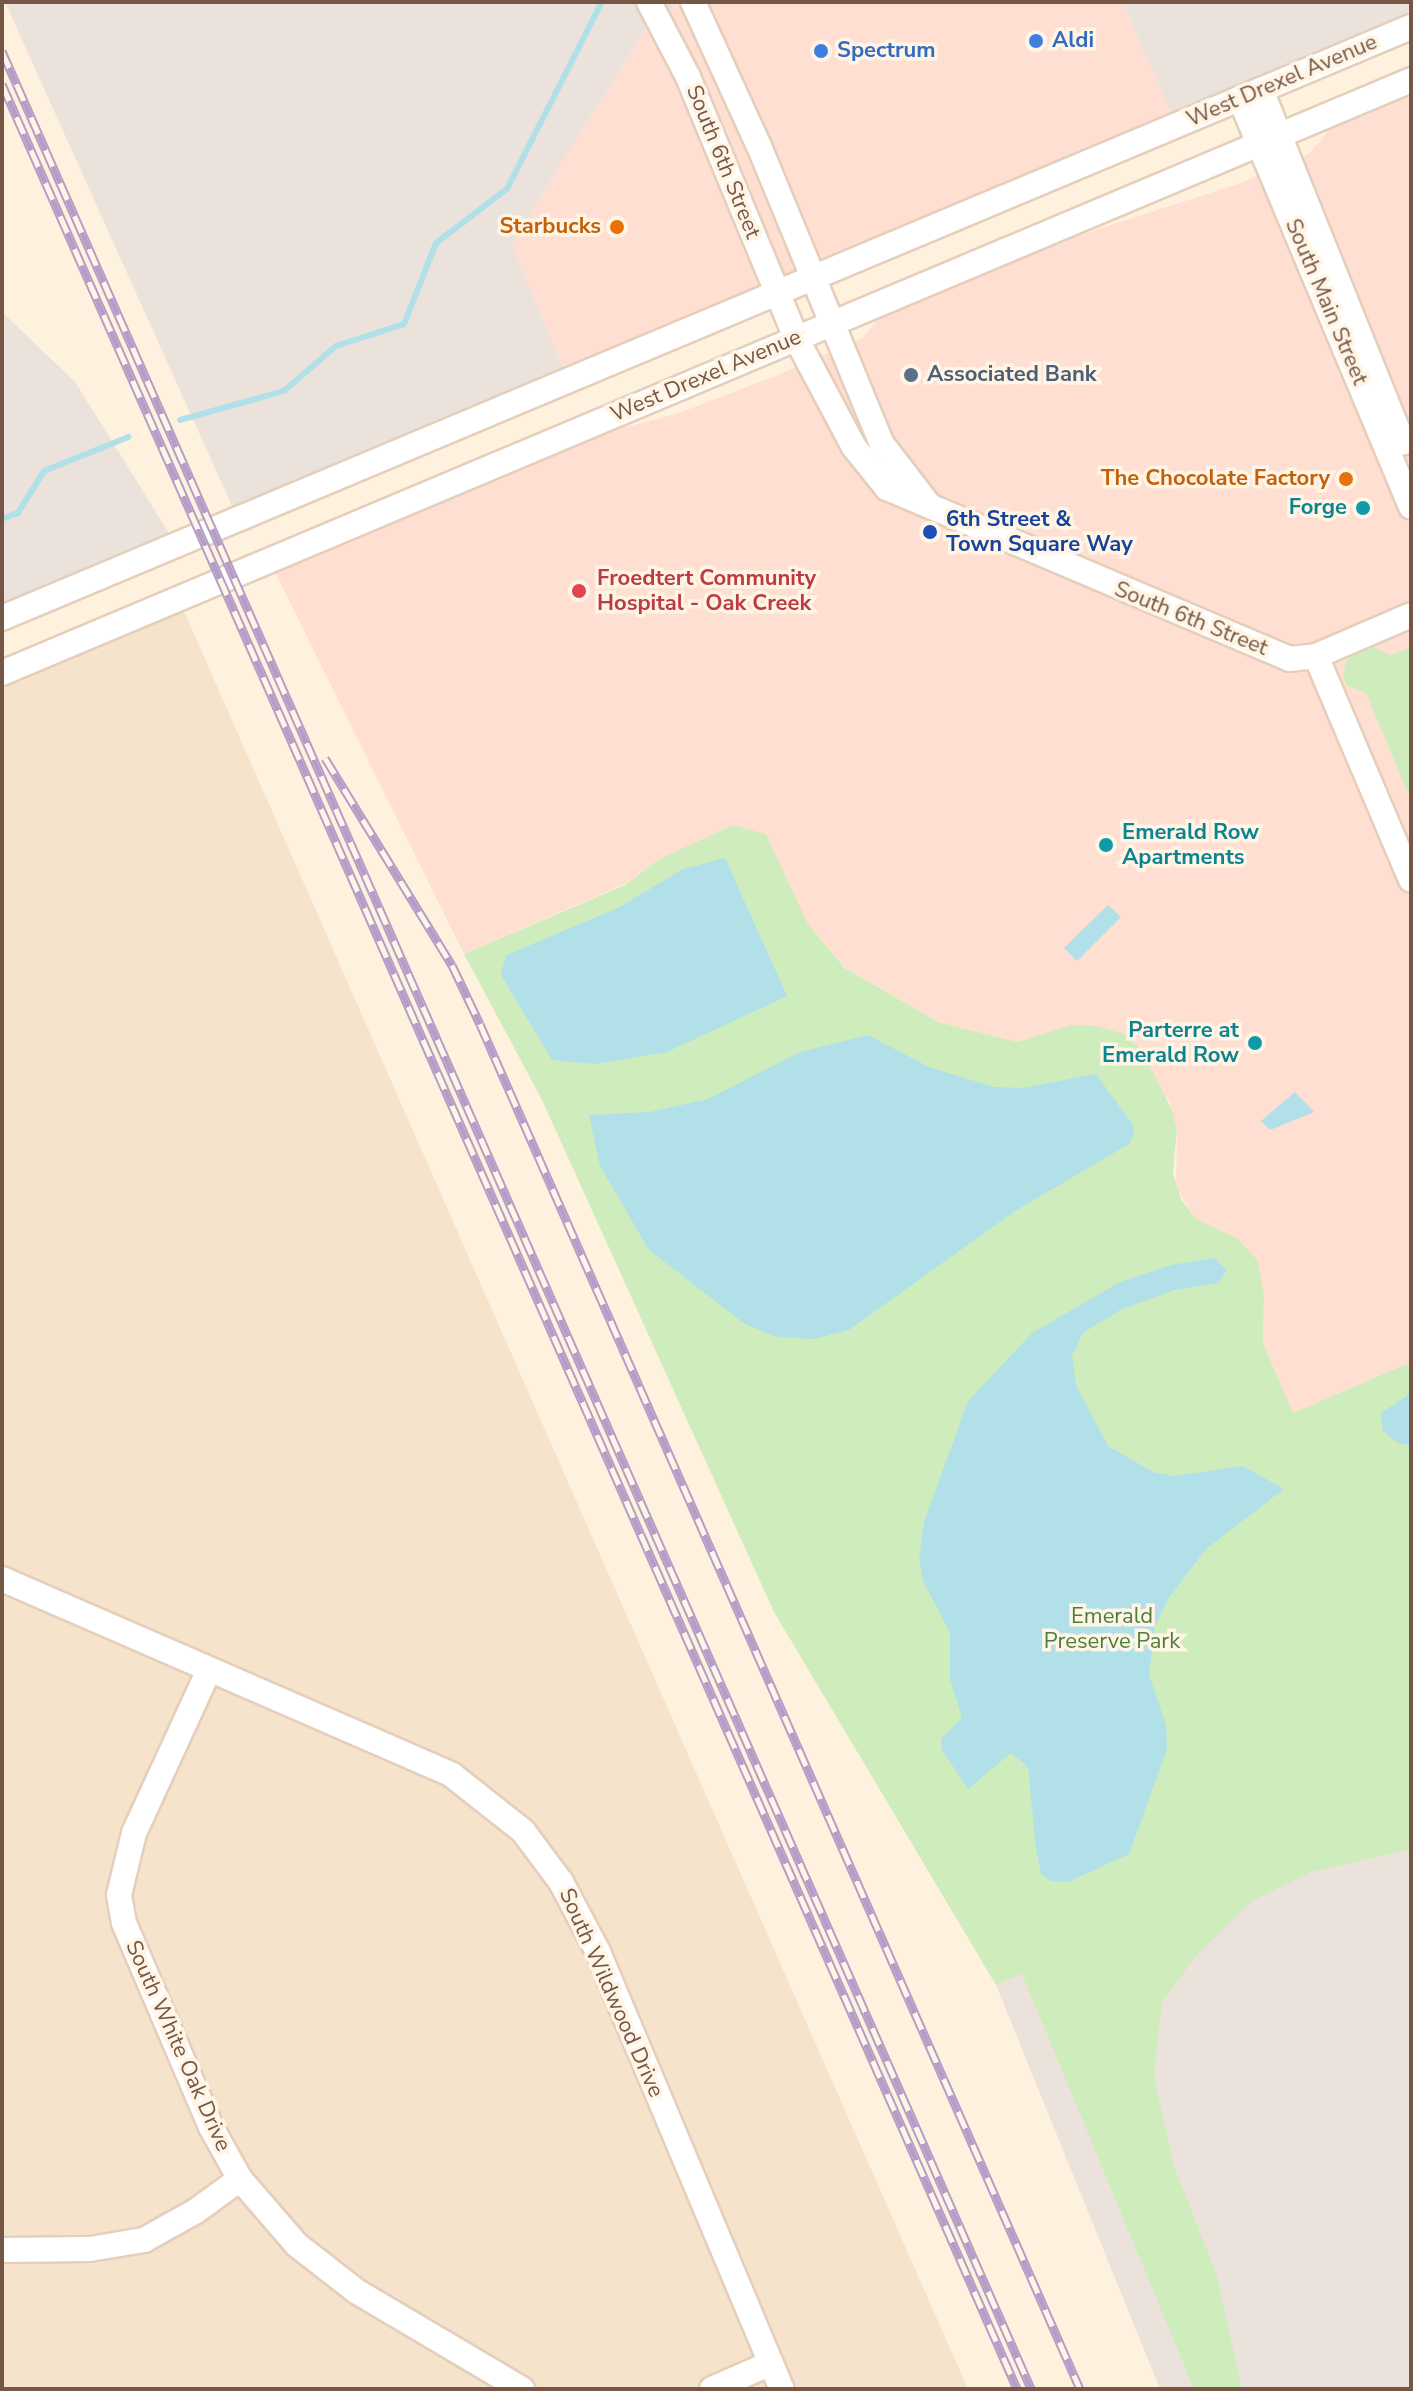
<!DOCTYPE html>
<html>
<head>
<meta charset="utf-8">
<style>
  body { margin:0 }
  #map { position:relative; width:1413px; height:2391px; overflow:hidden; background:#fef2de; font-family:"Nunito Sans",sans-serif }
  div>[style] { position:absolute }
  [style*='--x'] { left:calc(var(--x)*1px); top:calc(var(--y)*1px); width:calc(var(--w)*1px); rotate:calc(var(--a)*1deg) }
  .residential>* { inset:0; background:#f6e3cc }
  .commercial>* { inset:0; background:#ffdfd1 }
  .industrial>* { inset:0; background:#ebe3db }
  .green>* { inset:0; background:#cfecbc }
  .water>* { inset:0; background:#b1e0e9 }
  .stream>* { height:6px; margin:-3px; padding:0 3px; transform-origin:3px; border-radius:3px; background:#b1e0e9 }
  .roads { filter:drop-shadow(2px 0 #e5cfbc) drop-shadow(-2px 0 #e5cfbc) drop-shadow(0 2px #e5cfbc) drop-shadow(0 -2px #e5cfbc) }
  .minor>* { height:24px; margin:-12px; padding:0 12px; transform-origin:12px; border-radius:12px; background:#fff }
  .rail>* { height:9px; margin-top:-4.5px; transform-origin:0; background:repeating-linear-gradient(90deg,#fff5e6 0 18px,#b49dc7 0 36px); box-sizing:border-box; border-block:2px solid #b49dc7 }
  .dots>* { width:22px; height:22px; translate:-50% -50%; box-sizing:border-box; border:4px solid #fff5e6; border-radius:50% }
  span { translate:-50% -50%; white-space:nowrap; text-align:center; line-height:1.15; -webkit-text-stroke:7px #fff5e6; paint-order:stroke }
  .shop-label { font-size:22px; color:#366cbe; font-weight:700 }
  .left { translate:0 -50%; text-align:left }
  .street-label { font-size:22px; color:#765644 }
  .food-label { font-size:22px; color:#c56008; font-weight:700 }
  .right { translate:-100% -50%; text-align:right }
  .service-label { font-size:22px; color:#4e5e75; font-weight:700 }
  .culture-label { font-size:22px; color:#0d838f; font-weight:700 }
  .transit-label { font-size:22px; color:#164399; font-weight:700 }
  .health-label { font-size:22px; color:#be3a42; font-weight:700 }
  .park-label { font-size:22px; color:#4e7d3b }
  .frame { position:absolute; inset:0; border:4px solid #765644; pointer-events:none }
</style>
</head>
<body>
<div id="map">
  <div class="residential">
    <i style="clip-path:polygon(183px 609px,968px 2389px,2px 2389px,2px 686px)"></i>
  </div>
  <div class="commercial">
    <i style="clip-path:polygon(680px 2px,1122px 2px,1171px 113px,563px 369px,512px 243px,647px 27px)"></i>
    <i style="clip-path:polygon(1411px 95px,1411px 1362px,1293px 1413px,1263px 1343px,1264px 1296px,1227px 1234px,1196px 1219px,1176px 1188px,1177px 1129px,1169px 1099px,1070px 1025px,1018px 1042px,938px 1022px,846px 968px,808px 924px,766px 834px,733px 825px,659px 859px,625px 884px,464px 954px,275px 572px,596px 435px,679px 413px,778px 375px,862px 338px,881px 316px,1061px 241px,1238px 184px,1310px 153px,1329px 130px)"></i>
  </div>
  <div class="industrial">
    <i style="clip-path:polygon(5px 2px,680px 2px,647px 27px,512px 243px,563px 369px,232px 506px)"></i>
    <i style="clip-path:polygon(1122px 2px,1411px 2px,1411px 11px,1171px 113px)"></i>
    <i style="clip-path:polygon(2px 312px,75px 382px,169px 533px,2px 603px)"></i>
    <i style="clip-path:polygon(1411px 1810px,1411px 2389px,1160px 2389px,996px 1985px)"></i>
  </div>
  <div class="green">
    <i style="clip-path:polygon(1371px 646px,1391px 655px,1411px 647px,1411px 800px,1366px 693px,1346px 685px,1343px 677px,1346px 660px)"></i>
    <i style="clip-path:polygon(733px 825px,766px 834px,808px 924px,845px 968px,938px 1022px,1018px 1042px,1070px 1025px,1097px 1026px,1124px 1034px,1142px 1050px,1172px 1110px,1177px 1129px,1173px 1173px,1181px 1199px,1196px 1219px,1238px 1239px,1258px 1261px,1264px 1296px,1263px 1343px,1293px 1413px,1411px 1362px,1411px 1849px,1311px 1872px,1252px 1901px,1196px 1956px,1162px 2002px,1154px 2076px,1174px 2166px,1217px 2276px,1242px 2389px,1194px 2389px,1022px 1974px,996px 1985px,774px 1612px,542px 1100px,464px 954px,625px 885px,659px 859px)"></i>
  </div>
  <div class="water">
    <i style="clip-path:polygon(725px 858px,787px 996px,667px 1052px,595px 1064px,552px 1060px,501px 975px,506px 955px,618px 908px,683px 869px)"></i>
    <i style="clip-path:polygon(1108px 905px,1121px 917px,1077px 961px,1064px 948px)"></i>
    <i style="clip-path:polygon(868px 1035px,929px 1067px,994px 1087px,1023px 1088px,1096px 1074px,1133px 1125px,1134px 1135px,1129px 1144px,1015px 1211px,849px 1330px,814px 1339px,777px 1337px,745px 1324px,649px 1250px,600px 1166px,589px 1115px,650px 1112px,708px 1099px,800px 1052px)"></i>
    <i style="clip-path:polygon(1295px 1092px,1314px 1112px,1270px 1130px,1261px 1121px)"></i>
    <i style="clip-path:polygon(1214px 1258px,1227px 1270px,1218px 1283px,1174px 1290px,1120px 1310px,1083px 1333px,1072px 1356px,1076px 1385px,1108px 1446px,1153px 1472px,1174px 1476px,1243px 1466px,1284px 1489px,1206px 1549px,1168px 1599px,1155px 1626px,1149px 1675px,1166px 1725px,1167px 1749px,1129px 1854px,1068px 1882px,1052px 1881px,1041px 1874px,1036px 1849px,1028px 1767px,1011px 1753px,968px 1789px,942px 1750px,941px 1739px,962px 1718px,950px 1679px,950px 1633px,923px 1581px,919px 1559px,924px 1522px,968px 1401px,1032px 1333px,1120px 1282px,1171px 1265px)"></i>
    <i style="clip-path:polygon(1411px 1393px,1411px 1445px,1399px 1444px,1383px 1431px,1381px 1413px)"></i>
  </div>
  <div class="stream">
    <i style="--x:180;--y:420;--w:108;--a:-15.6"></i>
    <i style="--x:284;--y:391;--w:69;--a:-40.9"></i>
    <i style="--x:336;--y:346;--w:71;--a:-17.9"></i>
    <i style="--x:404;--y:324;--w:87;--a:-68.4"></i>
    <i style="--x:436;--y:243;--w:89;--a:-37.3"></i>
    <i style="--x:507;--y:189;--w:210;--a:-63.1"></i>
    <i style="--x:2;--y:519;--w:17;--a:-21"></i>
    <i style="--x:18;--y:513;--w:49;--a:-58.2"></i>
    <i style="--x:44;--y:471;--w:91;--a:-22"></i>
  </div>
  <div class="roads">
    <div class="minor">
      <i style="--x:649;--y:2;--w:85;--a:62.5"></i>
      <i style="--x:688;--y:77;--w:282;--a:67.5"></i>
      <i style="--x:796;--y:338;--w:123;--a:62"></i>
      <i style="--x:854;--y:447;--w:53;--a:51.2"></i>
      <i style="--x:887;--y:488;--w:437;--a:23"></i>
      <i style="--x:1289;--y:659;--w:27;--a:-6"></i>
      <i style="--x:1316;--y:656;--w:103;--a:-23.3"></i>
      <i style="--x:693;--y:2;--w:158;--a:65.4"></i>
      <i style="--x:759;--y:146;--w:322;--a:67.6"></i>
      <i style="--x:882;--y:444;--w:76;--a:52.5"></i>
      <i style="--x:1261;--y:90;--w:380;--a:68.1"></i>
      <i style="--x:1240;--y:98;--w:443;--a:67.3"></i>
      <i style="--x:2;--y:618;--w:1528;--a:-22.76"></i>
      <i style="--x:1316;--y:656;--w:243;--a:67"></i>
      <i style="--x:2;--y:673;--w:1529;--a:-22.82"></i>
      <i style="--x:2;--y:1579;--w:491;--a:23.5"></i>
      <i style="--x:452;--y:1775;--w:90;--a:38.3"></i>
      <i style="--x:523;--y:1831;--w:64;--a:53.3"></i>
      <i style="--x:561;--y:1882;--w:79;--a:62.1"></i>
      <i style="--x:598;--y:1952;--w:474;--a:67.2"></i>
      <i style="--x:209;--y:1670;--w:179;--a:114.7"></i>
      <i style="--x:134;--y:1833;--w:64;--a:103.6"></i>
      <i style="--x:119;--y:1895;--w:28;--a:80"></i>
      <i style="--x:124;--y:1923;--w:222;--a:66.9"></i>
      <i style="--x:211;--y:2127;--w:60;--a:60.9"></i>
      <i style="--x:240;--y:2179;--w:87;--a:49.2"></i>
      <i style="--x:297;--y:2245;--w:75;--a:37.9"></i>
      <i style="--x:356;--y:2291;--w:193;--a:30.6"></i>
      <i style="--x:2;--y:2250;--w:88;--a:-0.7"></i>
      <i style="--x:90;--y:2249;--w:55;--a:-9.5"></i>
      <i style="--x:144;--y:2240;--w:60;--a:-29.1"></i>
      <i style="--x:196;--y:2211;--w:54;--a:-36"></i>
      <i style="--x:712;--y:2389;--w:64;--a:-23.8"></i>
    </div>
  </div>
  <div class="rail">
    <i style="--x:2;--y:51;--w:2554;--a:66.24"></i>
    <i style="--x:2;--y:84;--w:2519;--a:66.23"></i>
    <i style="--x:325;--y:758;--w:243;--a:58.5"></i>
    <i style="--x:452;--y:965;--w:65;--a:64.6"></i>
    <i style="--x:480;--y:1024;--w:1491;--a:66.27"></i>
  </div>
  <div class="dots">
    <i style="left:1036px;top:41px;background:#3f7fe0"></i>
    <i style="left:821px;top:51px;background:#3f7fe0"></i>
    <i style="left:617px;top:227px;background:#e8710a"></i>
    <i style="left:911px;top:375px;background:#5c6f8a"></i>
    <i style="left:1346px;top:479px;background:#e8710a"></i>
    <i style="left:1363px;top:508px;background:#0f9aa8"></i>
    <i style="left:930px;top:532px;background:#1a4fb4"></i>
    <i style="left:579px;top:591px;background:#e0444e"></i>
    <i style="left:1106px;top:845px;background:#0f9aa8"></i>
    <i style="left:1255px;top:1043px;background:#0f9aa8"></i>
  </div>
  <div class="shop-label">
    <span class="left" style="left:1052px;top:41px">Aldi</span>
    <span class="left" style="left:837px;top:51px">Spectrum</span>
  </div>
  <div class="street-label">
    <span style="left:1282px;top:81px;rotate:-23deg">West Drexel Avenue</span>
    <span style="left:723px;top:162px;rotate:68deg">South 6th Street</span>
    <span style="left:1326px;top:302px;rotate:67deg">South Main Street</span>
    <span style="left:706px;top:376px;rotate:-23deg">West Drexel Avenue</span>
    <span style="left:1191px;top:619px;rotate:22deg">South 6th Street</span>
    <span style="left:611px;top:1993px;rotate:66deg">South Wildwood Drive</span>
    <span style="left:178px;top:2046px;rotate:66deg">South White Oak Drive</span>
  </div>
  <div class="food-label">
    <span class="right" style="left:601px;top:227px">Starbucks</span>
    <span class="right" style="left:1330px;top:479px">The Chocolate Factory</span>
  </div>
  <div class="service-label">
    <span class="left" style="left:927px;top:375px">Associated Bank</span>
  </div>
  <div class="culture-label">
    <span class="right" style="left:1347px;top:508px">Forge</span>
    <span class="left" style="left:1122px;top:845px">Emerald Row<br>Apartments</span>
    <span class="right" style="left:1239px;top:1043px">Parterre at<br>Emerald Row</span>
  </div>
  <div class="transit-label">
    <span class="left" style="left:946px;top:532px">6th Street &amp;<br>Town Square Way</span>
  </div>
  <div class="health-label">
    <span class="left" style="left:597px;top:591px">Froedtert Community<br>Hospital - Oak Creek</span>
  </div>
  <div class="park-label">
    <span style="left:1112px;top:1629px">Emerald<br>Preserve Park</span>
  </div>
  <div class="frame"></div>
</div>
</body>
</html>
